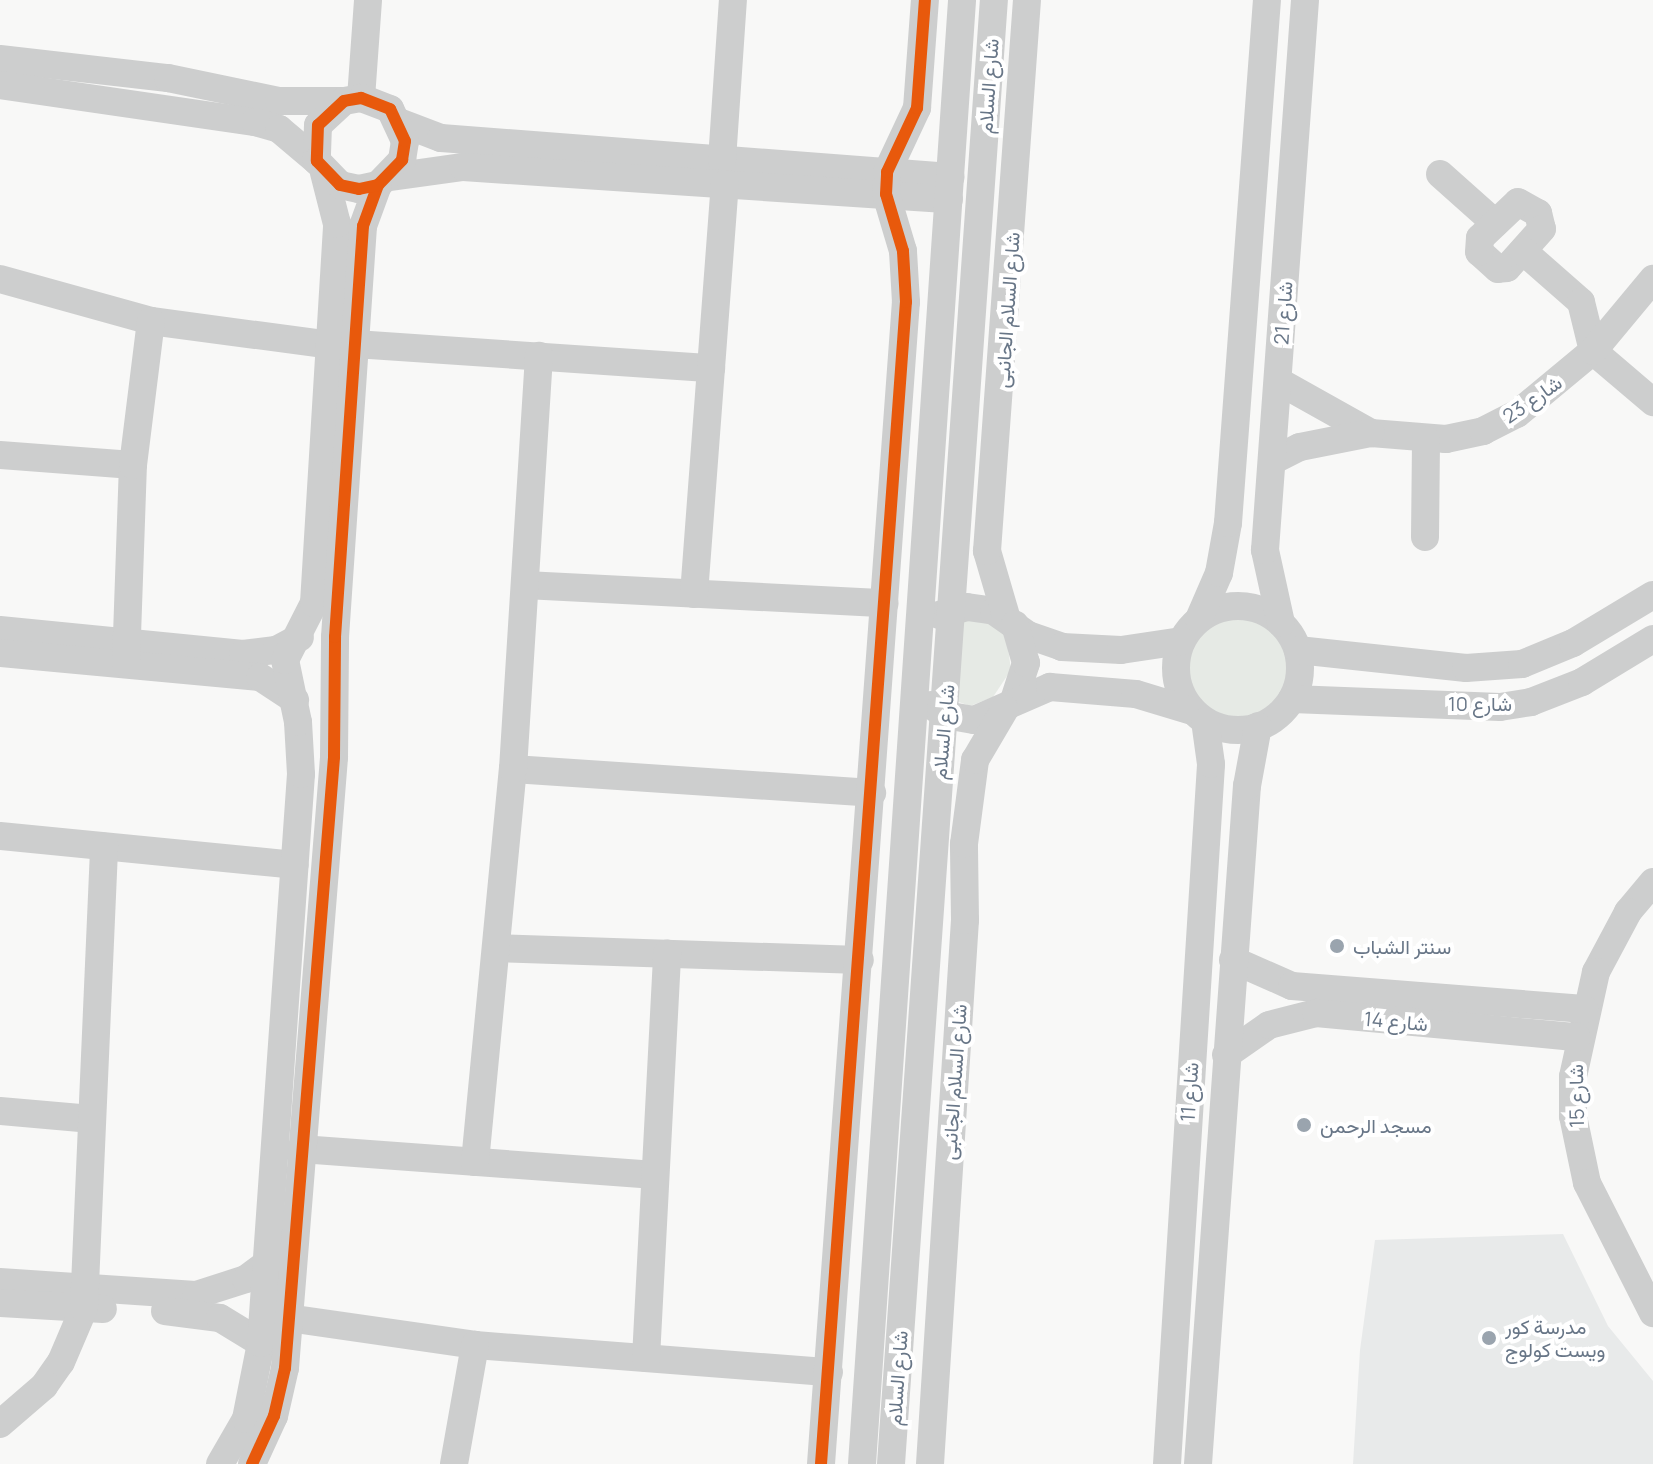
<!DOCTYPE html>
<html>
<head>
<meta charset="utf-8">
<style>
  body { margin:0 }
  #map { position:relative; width:1653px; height:1464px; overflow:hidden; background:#f8f8f7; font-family:Manrope,Vazirmatn,sans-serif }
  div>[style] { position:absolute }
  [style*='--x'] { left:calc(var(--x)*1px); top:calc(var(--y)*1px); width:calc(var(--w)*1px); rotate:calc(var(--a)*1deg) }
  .built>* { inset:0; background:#e8eaea }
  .green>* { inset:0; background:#e6eae5 }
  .round { border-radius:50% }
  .minor>* { height:28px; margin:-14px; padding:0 14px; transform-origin:14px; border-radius:14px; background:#cdcece }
  .minor>.ring { margin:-14px; padding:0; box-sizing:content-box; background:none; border:28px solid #cdcece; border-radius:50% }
  .cycleway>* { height:12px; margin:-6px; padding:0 6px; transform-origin:6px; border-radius:6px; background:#e8590c }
  .dots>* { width:22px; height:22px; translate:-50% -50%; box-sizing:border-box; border:4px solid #fff; border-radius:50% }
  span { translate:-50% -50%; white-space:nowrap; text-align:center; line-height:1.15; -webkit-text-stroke:8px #fff; paint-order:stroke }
  .street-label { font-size:20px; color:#687687 }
  .poi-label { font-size:20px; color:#687687 }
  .left { translate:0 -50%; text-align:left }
</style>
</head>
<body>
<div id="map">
  <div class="built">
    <i style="clip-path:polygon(1563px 1234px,1608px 1326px,1653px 1381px,1653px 1464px,1353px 1464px,1360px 1350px,1375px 1240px)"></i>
  </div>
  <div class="green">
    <i class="round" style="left:1186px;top:618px;width:102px;height:102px"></i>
    <i style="clip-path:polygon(984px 619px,1006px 633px,1011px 670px,993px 697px,970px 706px,956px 701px,960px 620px)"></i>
  </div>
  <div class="minor">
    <i style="--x:0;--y:59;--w:169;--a:6.5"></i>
    <i style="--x:168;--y:78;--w:113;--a:11.7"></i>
    <i style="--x:279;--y:101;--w:65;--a:0"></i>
    <i style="--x:0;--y:85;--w:258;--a:8.3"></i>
    <i style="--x:255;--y:122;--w:25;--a:16"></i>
    <i style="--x:279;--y:129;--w:50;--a:40.1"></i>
    <i style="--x:361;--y:98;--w:98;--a:-85.9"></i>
    <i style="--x:399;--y:122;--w:45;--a:20.9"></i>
    <i style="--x:441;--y:138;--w:511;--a:4.37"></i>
    <i style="--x:722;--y:160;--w:160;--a:-86.1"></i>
    <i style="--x:1440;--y:174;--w:74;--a:41.7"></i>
    <i style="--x:391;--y:177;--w:73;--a:-7.9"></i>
    <i style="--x:463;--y:167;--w:487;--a:3.8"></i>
    <i style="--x:1518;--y:202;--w:23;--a:29"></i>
    <i style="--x:1538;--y:213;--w:16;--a:76"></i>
    <i style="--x:1542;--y:229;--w:52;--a:131.9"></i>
    <i style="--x:1507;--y:268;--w:9;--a:174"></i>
    <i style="--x:1498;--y:269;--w:25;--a:-138"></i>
    <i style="--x:1479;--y:252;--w:14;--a:-86"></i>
    <i style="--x:1480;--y:238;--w:52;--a:-43.5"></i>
    <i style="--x:1523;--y:251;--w:77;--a:41.3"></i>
    <i style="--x:1581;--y:302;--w:50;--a:76.2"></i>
    <i style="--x:1593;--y:351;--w:79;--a:40.4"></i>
    <i style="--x:0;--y:279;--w:157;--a:15.5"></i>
    <i style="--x:151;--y:321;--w:181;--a:7.6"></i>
    <i style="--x:355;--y:344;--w:357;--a:3.9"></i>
    <i style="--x:1278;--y:381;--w:107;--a:29.2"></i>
    <i style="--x:1371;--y:433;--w:75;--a:4.6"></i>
    <i style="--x:1446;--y:439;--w:38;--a:-12"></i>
    <i style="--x:1483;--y:431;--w:38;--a:-27"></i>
    <i style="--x:1517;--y:414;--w:99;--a:-39.7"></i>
    <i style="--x:1593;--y:351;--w:94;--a:-50.2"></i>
    <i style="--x:0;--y:455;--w:133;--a:4.3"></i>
    <i style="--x:1272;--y:461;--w:31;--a:-27"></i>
    <i style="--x:1300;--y:447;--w:72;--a:-11.2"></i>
    <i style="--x:1425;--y:537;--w:97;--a:-89.4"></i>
    <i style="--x:525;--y:585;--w:360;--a:2.9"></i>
    <i style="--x:694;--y:594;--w:411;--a:-85.7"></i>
    <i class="ring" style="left:1176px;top:606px;width:96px;height:96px"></i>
    <i style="--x:939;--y:615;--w:29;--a:-16"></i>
    <i style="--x:967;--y:607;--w:27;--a:8"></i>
    <i style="--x:994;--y:611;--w:42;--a:35.2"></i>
    <i style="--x:1028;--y:635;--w:36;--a:19"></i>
    <i style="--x:1062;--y:647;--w:59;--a:2.9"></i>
    <i style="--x:1121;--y:650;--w:61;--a:-8.5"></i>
    <i style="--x:1006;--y:616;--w:68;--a:-106.3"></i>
    <i style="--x:987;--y:551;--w:552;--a:-85.85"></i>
    <i style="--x:1199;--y:619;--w:50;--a:-66.5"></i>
    <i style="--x:1219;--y:573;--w:51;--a:-79.8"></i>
    <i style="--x:1228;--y:523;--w:524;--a:-85.74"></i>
    <i style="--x:1281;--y:623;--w:75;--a:-102.4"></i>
    <i style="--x:1265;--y:550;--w:551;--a:-85.84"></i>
    <i style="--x:0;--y:630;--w:244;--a:5.6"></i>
    <i style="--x:243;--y:654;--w:33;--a:-7"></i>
    <i style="--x:276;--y:650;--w:27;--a:-28"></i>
    <i style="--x:1298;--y:650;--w:169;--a:6.1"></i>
    <i style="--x:1466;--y:668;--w:56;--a:-4.1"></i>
    <i style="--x:1522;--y:664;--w:55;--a:-22.4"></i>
    <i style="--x:1573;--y:643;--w:93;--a:-31"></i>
    <i style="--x:0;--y:653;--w:261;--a:5.3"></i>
    <i style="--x:260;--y:677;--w:42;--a:33.3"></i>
    <i style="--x:126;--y:664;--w:199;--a:-88"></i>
    <i style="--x:133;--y:465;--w:145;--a:-82.9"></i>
    <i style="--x:1292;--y:699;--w:208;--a:2.2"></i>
    <i style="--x:1500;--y:707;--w:31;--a:-9"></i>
    <i style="--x:1531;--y:702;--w:55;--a:-21.4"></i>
    <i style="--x:1582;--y:682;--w:83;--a:-31.2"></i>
    <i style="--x:1014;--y:700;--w:39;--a:-72"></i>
    <i style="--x:1026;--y:663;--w:40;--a:-106"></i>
    <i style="--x:931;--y:705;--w:17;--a:36"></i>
    <i style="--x:945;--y:715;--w:29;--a:10"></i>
    <i style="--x:974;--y:720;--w:83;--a:-23.5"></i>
    <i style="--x:1050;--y:687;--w:86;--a:4.7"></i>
    <i style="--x:1136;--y:694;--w:59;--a:16.9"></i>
    <i style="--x:513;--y:769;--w:360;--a:3.8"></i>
    <i style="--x:0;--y:836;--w:296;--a:5.6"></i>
    <i style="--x:1653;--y:882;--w:39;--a:130"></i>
    <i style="--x:1628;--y:912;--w:68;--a:118.1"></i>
    <i style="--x:1596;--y:972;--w:107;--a:102.4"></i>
    <i style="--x:1573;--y:1077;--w:39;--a:90"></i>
    <i style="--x:1573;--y:1116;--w:68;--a:78.2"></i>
    <i style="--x:1587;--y:1183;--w:146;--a:63.1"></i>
    <i style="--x:496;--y:948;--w:364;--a:1.9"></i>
    <i style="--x:1233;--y:960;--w:64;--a:23.8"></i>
    <i style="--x:1292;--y:986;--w:293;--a:4.5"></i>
    <i style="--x:1226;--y:1055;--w:52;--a:-34.9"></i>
    <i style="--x:1269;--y:1025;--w:49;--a:-14.3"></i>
    <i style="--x:1316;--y:1013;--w:262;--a:5.3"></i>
    <i style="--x:0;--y:1111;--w:92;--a:5"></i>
    <i style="--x:301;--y:1149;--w:355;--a:4.2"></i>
    <i style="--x:475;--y:1162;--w:395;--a:-84.5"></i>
    <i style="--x:513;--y:769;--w:414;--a:-86.4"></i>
    <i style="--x:0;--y:1282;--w:196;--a:3.8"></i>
    <i style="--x:196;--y:1295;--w:52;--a:-17.7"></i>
    <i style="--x:246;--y:1279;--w:26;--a:-37"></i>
    <i style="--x:0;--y:1303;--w:103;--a:3.3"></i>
    <i style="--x:165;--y:1311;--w:55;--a:7.3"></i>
    <i style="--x:220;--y:1318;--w:48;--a:31.4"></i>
    <i style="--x:288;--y:1318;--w:189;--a:8.2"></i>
    <i style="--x:475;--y:1345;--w:355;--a:4.4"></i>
    <i style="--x:646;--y:1358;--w:405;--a:-87"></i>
    <i style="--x:0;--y:1424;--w:58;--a:-40.8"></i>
    <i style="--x:44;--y:1386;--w:29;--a:-55"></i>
    <i style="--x:61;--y:1362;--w:59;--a:-66.9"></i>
    <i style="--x:84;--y:1308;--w:462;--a:-87.5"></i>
    <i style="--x:220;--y:1464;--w:52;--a:-60"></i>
    <i style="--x:246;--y:1419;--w:77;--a:-78.8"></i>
    <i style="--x:261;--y:1343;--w:570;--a:-85.98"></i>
    <i style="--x:301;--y:774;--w:52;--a:-93.3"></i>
    <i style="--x:298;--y:722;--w:63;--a:-101.8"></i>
    <i style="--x:285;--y:660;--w:64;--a:-63"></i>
    <i style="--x:314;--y:603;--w:380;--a:-86.5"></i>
    <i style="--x:337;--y:224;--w:53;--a:-104.3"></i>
    <i style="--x:252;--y:1464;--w:53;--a:-65.4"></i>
    <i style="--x:274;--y:1416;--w:49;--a:-77.1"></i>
    <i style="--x:285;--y:1368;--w:613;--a:-85.41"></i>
    <i style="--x:334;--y:757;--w:120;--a:-89.5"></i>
    <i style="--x:335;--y:637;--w:412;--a:-86.1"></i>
    <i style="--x:363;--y:226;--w:44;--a:-69.9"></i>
    <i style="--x:378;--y:185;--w:35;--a:-46"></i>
    <i style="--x:402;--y:160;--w:19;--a:-81"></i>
    <i style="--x:405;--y:141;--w:35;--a:-115"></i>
    <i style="--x:390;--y:109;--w:31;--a:-159"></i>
    <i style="--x:361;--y:98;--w:17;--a:170"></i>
    <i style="--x:344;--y:101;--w:35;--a:137"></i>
    <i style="--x:318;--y:125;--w:36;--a:92"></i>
    <i style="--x:317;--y:161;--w:33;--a:46"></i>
    <i style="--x:340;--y:185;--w:19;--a:12"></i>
    <i style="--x:359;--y:189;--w:19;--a:-12"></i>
    <i style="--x:454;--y:1464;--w:121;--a:-80"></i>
    <i style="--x:821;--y:1464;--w:1165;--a:-85.82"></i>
    <i style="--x:906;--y:302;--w:51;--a:-93.4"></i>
    <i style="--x:903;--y:251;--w:59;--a:-106.6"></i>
    <i style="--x:886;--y:194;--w:22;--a:-87"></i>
    <i style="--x:887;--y:172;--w:71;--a:-64.9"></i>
    <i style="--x:917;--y:108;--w:108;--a:-85.8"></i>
    <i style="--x:862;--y:1464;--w:1467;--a:-86.09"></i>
    <i style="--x:891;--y:1464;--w:1468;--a:-85.98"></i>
    <i style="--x:930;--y:1464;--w:545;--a:-86.32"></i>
    <i style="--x:965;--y:920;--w:76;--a:-90.8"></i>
    <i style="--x:964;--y:844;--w:85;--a:-82.5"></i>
    <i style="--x:975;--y:760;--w:59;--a:-59.5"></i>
    <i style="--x:1167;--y:1464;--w:701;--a:-86.4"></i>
    <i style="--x:1211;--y:764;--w:43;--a:-97.9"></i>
    <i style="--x:1198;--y:1464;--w:680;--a:-85.87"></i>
    <i style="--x:1247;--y:786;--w:61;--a:-79.6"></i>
  </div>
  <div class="cycleway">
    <i style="--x:252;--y:1464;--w:53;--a:-65.4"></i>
    <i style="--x:274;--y:1416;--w:49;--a:-77.1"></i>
    <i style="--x:285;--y:1368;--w:613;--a:-85.41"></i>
    <i style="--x:334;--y:757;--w:120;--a:-89.5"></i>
    <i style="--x:335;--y:637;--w:412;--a:-86.1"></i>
    <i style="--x:363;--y:226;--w:44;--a:-69.9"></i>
    <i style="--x:378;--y:185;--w:35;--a:-46"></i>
    <i style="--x:402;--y:160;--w:19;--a:-81"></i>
    <i style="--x:405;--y:141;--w:35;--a:-115"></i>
    <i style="--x:390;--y:109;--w:31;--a:-159"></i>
    <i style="--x:361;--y:98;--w:17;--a:170"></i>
    <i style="--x:344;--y:101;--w:35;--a:137"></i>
    <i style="--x:318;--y:125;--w:36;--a:92"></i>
    <i style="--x:317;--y:161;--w:33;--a:46"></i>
    <i style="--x:340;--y:185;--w:19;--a:12"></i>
    <i style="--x:359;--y:189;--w:19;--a:-12"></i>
    <i style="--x:821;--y:1464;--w:1165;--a:-85.82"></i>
    <i style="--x:906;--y:302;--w:51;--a:-93.4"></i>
    <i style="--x:903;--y:251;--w:59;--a:-106.6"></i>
    <i style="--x:886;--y:194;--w:22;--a:-87"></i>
    <i style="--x:887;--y:172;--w:71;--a:-64.9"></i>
    <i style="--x:917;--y:108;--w:108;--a:-85.8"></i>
  </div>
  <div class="dots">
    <i style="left:1337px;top:946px;background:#9aa4ae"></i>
    <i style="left:1304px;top:1125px;background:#9aa4ae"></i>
    <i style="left:1489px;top:1338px;background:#9aa4ae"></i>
  </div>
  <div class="street-label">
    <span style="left:988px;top:86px;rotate:-86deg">شارع السلام</span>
    <span style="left:1007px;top:310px;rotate:-86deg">شارع السلام الجانبى</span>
    <span style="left:1283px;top:313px;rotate:-86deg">شارع 21</span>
    <span style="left:1532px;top:399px;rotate:-35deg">شارع 23</span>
    <span style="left:1480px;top:703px">شارع 10</span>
    <span style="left:943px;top:732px;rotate:-85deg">شارع السلام</span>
    <span style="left:1396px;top:1021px;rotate:5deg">شارع 14</span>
    <span style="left:954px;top:1082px;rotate:-86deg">شارع السلام الجانبى</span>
    <span style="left:1189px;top:1092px;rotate:-86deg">شارع 11</span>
    <span style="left:1576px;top:1096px;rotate:-91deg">شارع 15</span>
    <span style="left:897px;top:1378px;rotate:-86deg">شارع السلام</span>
  </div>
  <div class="poi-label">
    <span class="left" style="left:1353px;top:946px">سنتر الشباب</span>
    <span class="left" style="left:1320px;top:1125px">مسجد الرحمن</span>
    <span class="left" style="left:1505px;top:1338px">مدرسة كور<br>ويست كولوج</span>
  </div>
</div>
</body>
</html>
